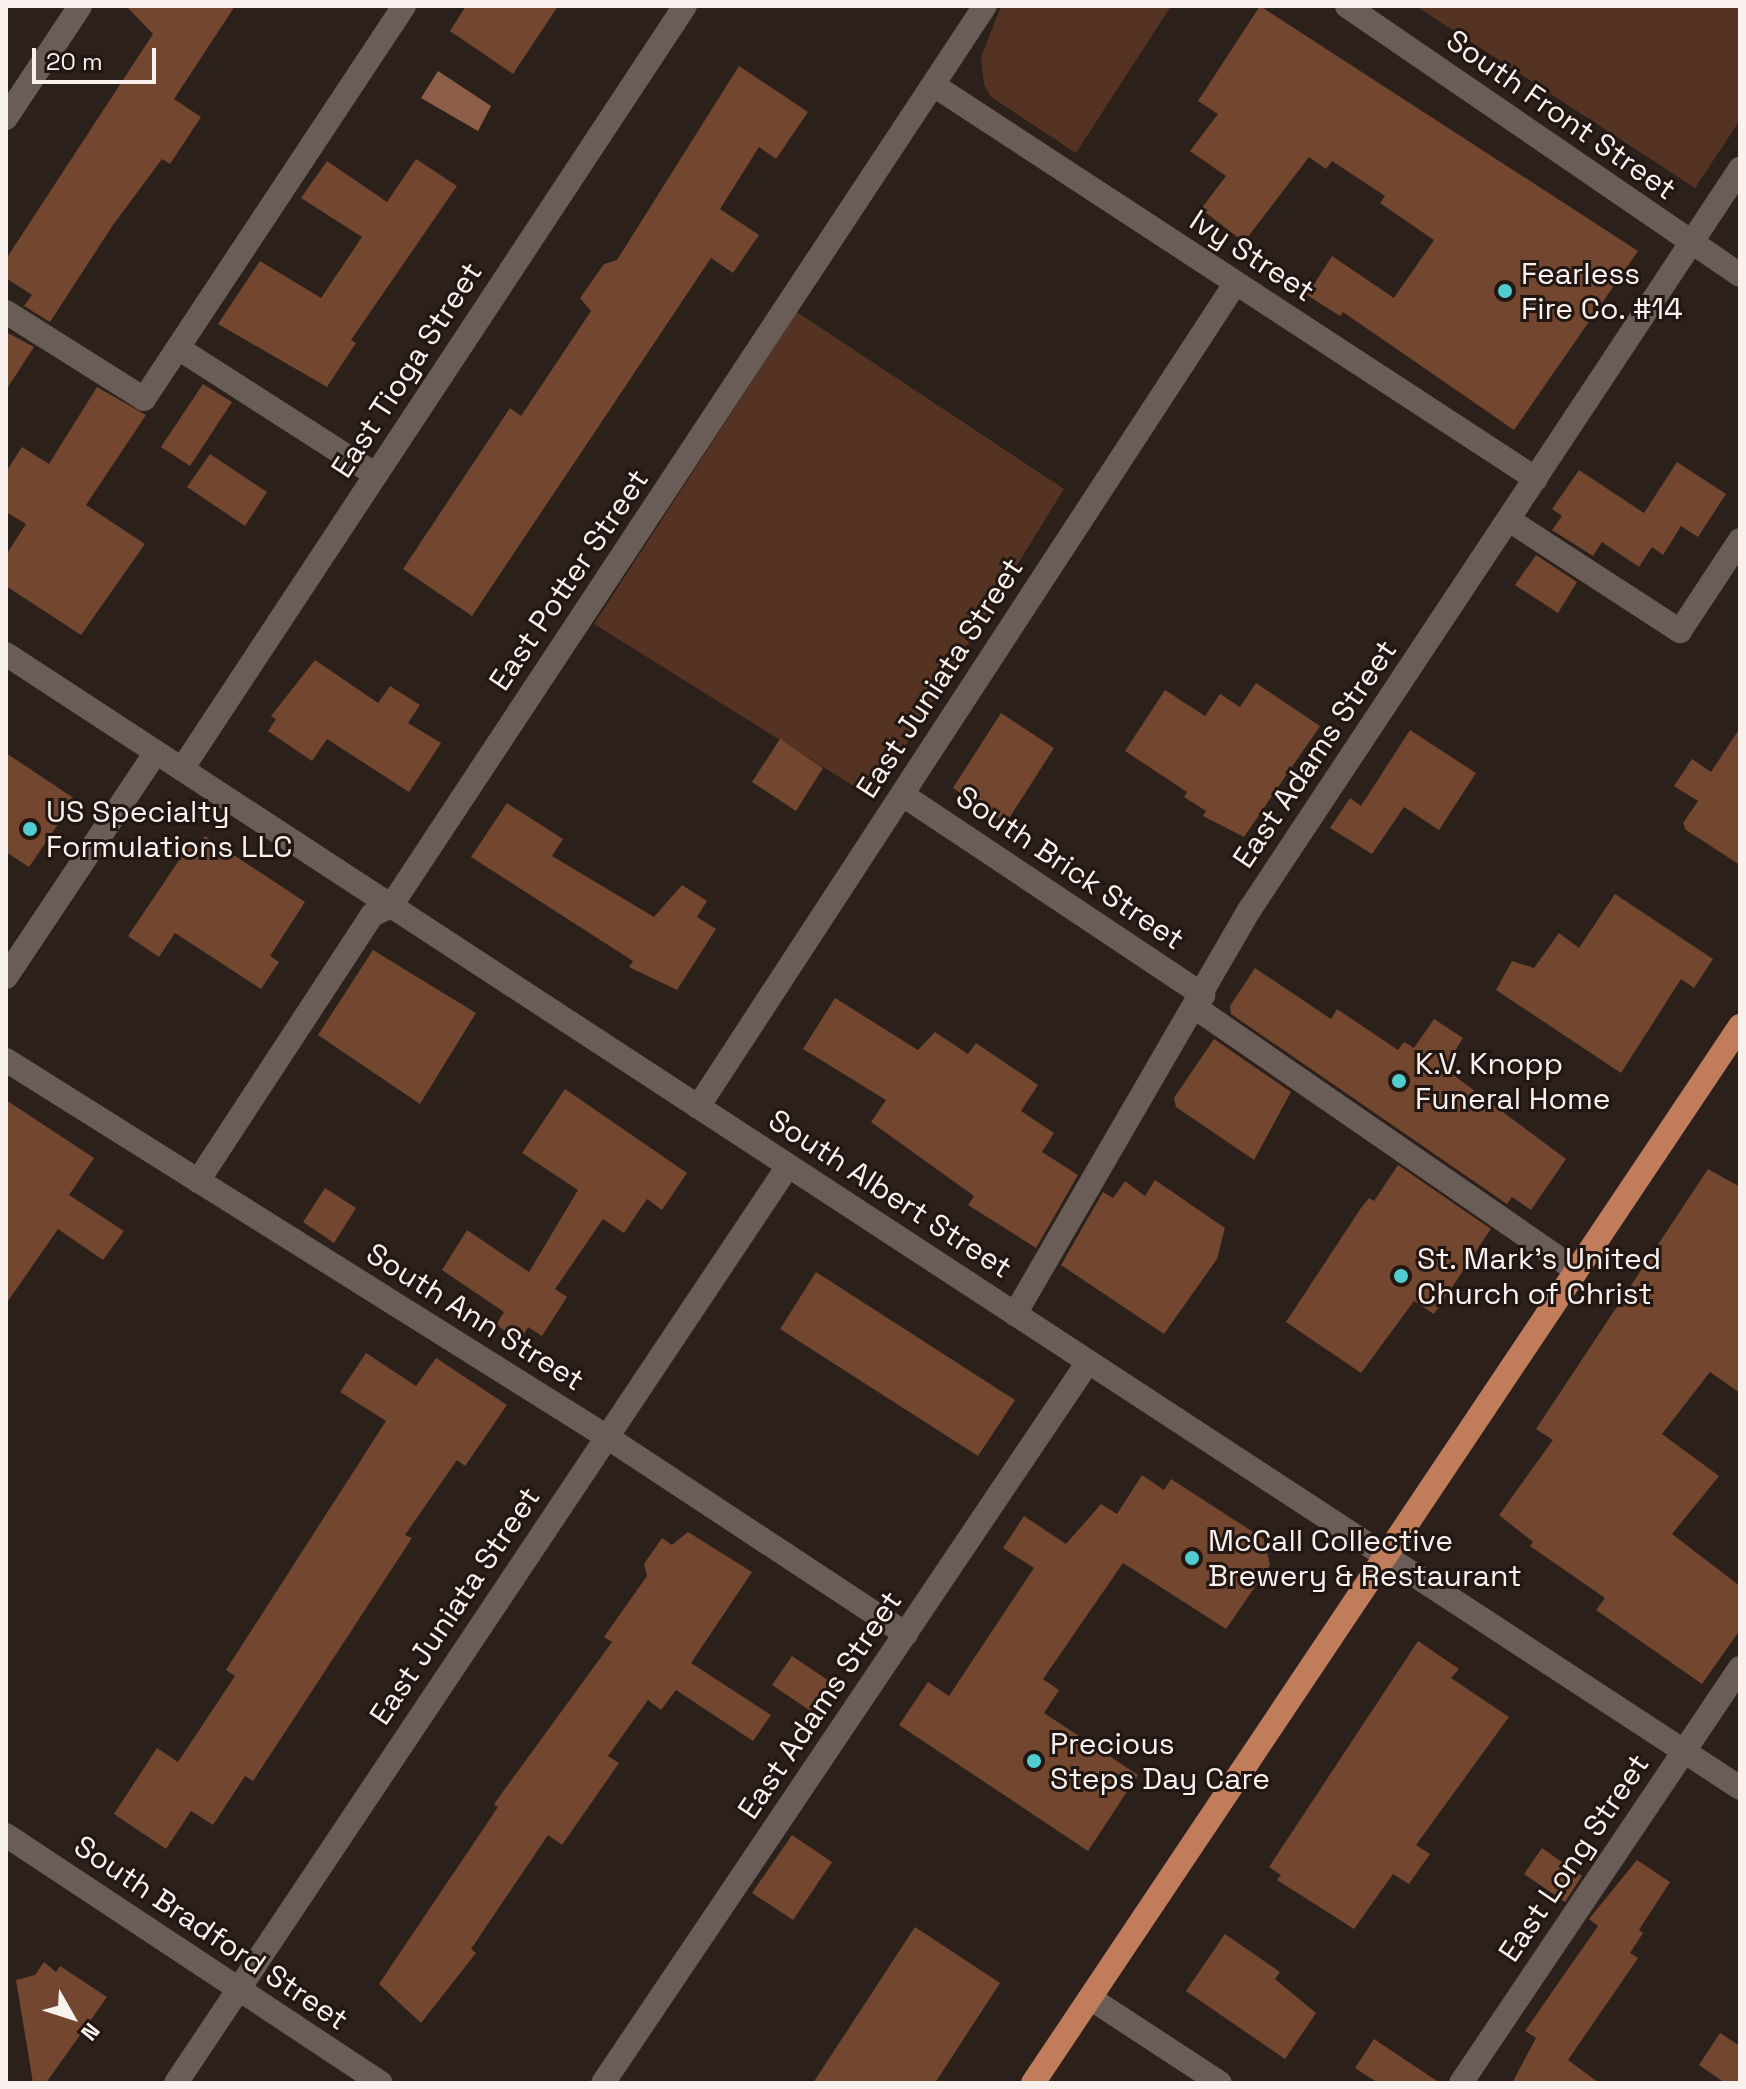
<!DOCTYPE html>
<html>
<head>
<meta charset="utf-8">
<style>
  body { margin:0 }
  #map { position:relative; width:1746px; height:2089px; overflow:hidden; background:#2b201a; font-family:"Space Grotesk",sans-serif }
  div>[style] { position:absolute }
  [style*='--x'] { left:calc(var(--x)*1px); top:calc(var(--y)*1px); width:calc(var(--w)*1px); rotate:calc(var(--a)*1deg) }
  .green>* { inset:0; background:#543323 }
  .water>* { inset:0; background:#8d5e47 }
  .building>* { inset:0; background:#73462f }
  .minor>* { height:24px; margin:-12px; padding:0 12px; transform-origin:12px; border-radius:12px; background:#6a5d57 }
  .major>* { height:24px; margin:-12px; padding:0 12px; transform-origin:12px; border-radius:12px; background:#c17d5b }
  .dots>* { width:22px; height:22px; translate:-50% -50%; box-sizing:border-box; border:4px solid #211611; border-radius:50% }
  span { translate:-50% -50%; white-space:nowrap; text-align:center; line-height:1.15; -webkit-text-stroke:6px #211611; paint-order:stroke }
  .street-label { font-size:30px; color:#f9f1ee }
  .poi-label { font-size:30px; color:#f9f1ee }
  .left { translate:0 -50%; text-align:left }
  .frame { position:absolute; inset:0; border:8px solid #f9f1ee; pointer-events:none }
  .north { position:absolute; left:32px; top:1977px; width:80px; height:80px; -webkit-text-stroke:6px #211611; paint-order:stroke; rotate:129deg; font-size:22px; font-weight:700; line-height:32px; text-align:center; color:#f9f1ee }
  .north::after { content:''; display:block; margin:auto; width:28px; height:36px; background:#f9f1ee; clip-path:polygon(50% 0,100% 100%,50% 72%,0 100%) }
  .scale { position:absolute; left:32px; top:48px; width:124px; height:36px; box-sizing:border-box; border:4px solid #f9f1ee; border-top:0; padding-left:10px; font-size:24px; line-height:28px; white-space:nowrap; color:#f9f1ee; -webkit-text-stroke:6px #211611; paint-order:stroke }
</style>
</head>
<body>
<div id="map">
  <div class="green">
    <i style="clip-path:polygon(1001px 6px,1171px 6px,1076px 153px,991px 97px,984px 84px,981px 57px)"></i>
    <i style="clip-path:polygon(1416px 6px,1740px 6px,1740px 120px,1695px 188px)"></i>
    <i style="clip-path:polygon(797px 312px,1064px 489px,873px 798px,594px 624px)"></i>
  </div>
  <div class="water">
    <i style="clip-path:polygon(438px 71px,491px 106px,478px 131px,421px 98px)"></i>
  </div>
  <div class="building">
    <i style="clip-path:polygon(126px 6px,235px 6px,174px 99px,201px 117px,170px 164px,162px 159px,113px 225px,50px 322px,24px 306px,32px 295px,6px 278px,6px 259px,153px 34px)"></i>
    <i style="clip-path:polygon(466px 6px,558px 6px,513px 74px,450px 31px)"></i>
    <i style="clip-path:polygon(1260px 6px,1638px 251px,1514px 430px,1343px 312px,1340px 316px,1307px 295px,1332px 256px,1394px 298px,1434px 240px,1380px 203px,1385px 196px,1332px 161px,1326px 169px,1309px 157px,1244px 242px,1201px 209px,1226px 176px,1190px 151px,1218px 114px,1198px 101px)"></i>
    <i style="clip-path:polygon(739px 66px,808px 112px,776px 159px,759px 147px,720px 209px,759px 235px,733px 273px,711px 258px,472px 616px,403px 569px,510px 408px,521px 416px,591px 311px,580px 298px,604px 264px,617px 260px)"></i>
    <i style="clip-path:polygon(416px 159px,457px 186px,351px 340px,356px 343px,327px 387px,218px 324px,260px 261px,321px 298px,362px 237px,301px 198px,327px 161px,387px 202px)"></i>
    <i style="clip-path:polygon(6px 332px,34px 347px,6px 390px)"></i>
    <i style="clip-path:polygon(203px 384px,232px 402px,190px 466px,161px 447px)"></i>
    <i style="clip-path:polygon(97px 387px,146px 415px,86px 505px,145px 544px,81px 635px,6px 586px,6px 555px,26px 524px,6px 512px,6px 472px,22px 447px,49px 464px)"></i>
    <i style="clip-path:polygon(210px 454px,267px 492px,245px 526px,187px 487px)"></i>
    <i style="clip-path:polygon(1677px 462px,1726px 494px,1698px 537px,1681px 526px,1663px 555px,1652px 547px,1639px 567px,1602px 542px,1593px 556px,1552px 530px,1562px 516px,1552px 509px,1579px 470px,1644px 513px)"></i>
    <i style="clip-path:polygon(1536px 555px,1577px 582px,1558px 613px,1515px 585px)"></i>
    <i style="clip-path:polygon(315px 660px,378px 703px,390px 686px,420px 705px,408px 723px,441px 743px,409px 792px,327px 739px,312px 761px,268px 731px,276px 719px,271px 716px)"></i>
    <i style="clip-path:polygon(1256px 683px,1320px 726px,1244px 837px,1203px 816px,1206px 811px,1184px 797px,1187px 792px,1125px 751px,1165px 690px,1205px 716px,1220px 694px,1240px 707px)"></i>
    <i style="clip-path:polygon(1001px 713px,1054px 748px,1006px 823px,953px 788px)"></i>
    <i style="clip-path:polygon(1740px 728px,1740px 865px,1686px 830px,1683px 823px,1698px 801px,1674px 786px,1692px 759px,1711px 772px)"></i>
    <i style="clip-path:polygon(1410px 730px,1476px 773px,1439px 830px,1404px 807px,1372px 854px,1330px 828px,1350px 798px,1361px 806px)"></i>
    <i style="clip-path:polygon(780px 739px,823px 768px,796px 811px,752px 782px)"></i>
    <i style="clip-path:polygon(6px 753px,75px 799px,29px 867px,6px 852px)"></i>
    <i style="clip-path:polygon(507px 803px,563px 839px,552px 856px,654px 917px,682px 885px,707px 901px,697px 917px,716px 929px,677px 990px,629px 967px,633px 961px,471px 857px)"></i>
    <i style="clip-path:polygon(205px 836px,305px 902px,270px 956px,279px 962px,261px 989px,175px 933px,159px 957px,128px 936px,192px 841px,199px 845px)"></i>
    <i style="clip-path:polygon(1615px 894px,1713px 959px,1694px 988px,1681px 979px,1621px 1073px,1496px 990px,1512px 961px,1534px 968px,1559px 933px,1579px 948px)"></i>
    <i style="clip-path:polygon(373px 950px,476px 1013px,420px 1104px,318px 1035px)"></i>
    <i style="clip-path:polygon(1255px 968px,1331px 1019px,1337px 1009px,1398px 1050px,1404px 1042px,1414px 1048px,1434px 1019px,1463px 1038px,1444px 1068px,1566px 1159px,1531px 1210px,1512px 1197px,1507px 1204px,1231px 1014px,1230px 1006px)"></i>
    <i style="clip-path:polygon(835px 998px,918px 1050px,935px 1032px,968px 1054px,976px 1043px,1038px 1085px,1021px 1111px,1054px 1133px,1042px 1152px,1078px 1175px,1036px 1248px,968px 1205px,974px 1196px,871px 1122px,886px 1100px,803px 1049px)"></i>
    <i style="clip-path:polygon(1214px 1039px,1291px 1092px,1254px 1160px,1176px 1107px,1174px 1098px)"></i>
    <i style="clip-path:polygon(565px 1089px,687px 1173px,662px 1210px,647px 1199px,624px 1233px,603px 1219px,555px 1289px,567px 1297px,542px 1336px,528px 1327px,520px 1340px,496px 1325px,504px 1312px,442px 1270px,467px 1230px,529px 1272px,578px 1190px,522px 1153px)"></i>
    <i style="clip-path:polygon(6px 1100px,94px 1158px,69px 1195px,124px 1231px,103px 1260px,58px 1229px,6px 1304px)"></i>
    <i style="clip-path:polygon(1398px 1165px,1491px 1229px,1434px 1314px,1414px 1301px,1361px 1373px,1286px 1322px,1361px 1208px,1369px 1198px,1374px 1201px)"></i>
    <i style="clip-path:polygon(1708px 1169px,1740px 1187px,1740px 1393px,1710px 1372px,1662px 1434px,1719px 1476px,1672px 1534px,1740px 1586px,1740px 1630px,1702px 1684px,1596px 1610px,1605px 1598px,1530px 1546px,1533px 1542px,1499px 1515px,1553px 1440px,1536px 1429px)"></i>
    <i style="clip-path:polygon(1155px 1180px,1225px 1228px,1217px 1259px,1164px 1334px,1061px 1265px,1103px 1192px,1113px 1198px,1125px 1181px,1145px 1196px)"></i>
    <i style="clip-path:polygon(325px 1188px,356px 1208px,334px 1243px,303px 1222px)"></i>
    <i style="clip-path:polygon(816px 1272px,1015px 1400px,978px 1456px,780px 1329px)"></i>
    <i style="clip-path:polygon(366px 1353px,416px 1386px,436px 1358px,507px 1405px,465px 1466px,457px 1460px,405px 1535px,412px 1538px,253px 1781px,245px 1776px,213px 1825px,191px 1811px,166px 1849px,114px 1814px,157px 1748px,178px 1762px,235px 1676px,226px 1670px,386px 1421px,340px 1392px)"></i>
    <i style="clip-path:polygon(1142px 1475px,1164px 1490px,1171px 1479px,1264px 1539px,1270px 1565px,1226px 1629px,1123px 1563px,1043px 1679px,1059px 1690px,1044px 1713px,1138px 1775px,1088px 1851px,899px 1725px,928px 1682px,949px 1696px,1034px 1568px,1003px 1548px,1024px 1516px,1066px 1544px,1101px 1504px,1117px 1514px)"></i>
    <i style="clip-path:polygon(688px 1532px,752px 1572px,691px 1663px,771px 1715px,753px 1741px,676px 1690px,661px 1710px,648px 1700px,608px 1756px,619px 1763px,562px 1845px,548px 1835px,471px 1949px,476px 1953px,421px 2023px,379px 1984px,498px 1807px,494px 1804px,612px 1642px,604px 1637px,647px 1576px,644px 1564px,662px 1538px,672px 1545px)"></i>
    <i style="clip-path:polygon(1418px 1641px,1459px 1669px,1451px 1678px,1509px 1717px,1416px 1845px,1430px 1854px,1409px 1884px,1393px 1874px,1354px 1929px,1277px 1880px,1281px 1875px,1269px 1867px)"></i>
    <i style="clip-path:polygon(792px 1656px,832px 1683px,812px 1712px,772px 1685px)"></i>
    <i style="clip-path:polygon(792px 1835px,832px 1862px,793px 1920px,752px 1893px)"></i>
    <i style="clip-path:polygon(1542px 1848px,1582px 1876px,1565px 1902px,1524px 1874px)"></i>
    <i style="clip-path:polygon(1637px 1860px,1670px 1882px,1639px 1930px,1643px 1933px,1630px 1953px,1638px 1958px,1568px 2060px,1599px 2083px,1512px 2083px,1536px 2038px,1525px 2031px,1598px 1926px,1589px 1919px)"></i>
    <i style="clip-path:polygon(915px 1927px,1000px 1983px,959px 2046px,935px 2083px,813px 2083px)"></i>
    <i style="clip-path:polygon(1225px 1934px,1280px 1972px,1275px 1979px,1316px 2013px,1285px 2059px,1186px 1991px)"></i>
    <i style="clip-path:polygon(44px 1962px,56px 1972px,60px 1966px,107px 1997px,46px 2083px,33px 2083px,16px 1980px,35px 1975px)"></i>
    <i style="clip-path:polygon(1720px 2033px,1740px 2046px,1740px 2083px,1725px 2083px,1699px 2065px)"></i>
    <i style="clip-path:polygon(1374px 2039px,1440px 2083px,1378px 2083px,1355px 2068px)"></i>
  </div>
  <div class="minor">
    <i style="--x:1347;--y:6;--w:476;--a:34.4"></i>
    <i style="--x:935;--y:86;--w:718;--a:33.18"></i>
    <i style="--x:6;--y:118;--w:134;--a:-56.5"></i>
    <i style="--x:6;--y:312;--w:163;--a:32.2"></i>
    <i style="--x:144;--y:399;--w:471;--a:-56.5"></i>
    <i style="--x:178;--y:348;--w:235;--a:32.7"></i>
    <i style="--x:1509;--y:520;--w:204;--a:33"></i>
    <i style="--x:1680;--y:631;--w:109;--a:-56.6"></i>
    <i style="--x:6;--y:654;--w:2072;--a:33.18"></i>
    <i style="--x:182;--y:769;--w:914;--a:-56.61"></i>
    <i style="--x:903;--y:795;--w:361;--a:33.7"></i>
    <i style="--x:6;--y:977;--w:270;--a:-56.3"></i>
    <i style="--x:1196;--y:1008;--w:462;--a:34.6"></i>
    <i style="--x:6;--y:1060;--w:709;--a:32.1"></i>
    <i style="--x:607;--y:1437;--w:358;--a:33.4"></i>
    <i style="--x:698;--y:1107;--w:983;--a:-56.88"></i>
    <i style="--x:198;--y:1181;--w:318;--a:-56.8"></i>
    <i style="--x:372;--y:915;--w:21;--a:-25"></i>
    <i style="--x:391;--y:906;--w:1078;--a:-56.58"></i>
    <i style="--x:1015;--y:1314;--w:468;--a:-59.9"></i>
    <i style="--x:1250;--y:909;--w:888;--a:-56.49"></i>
    <i style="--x:6;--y:1835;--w:449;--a:33.5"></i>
    <i style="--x:1090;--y:1998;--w:155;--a:33.2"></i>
    <i style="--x:176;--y:2083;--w:1102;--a:-56.28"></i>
    <i style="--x:603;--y:2083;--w:869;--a:-56.07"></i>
    <i style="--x:1461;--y:2083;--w:500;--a:-56.09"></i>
  </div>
  <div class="major">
    <i style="--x:1033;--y:2083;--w:1272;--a:-56.22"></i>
  </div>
  <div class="dots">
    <i style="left:1505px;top:291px;background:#52cdcf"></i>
    <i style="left:30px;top:829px;background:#52cdcf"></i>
    <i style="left:1399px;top:1081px;background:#52cdcf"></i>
    <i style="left:1401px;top:1276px;background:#52cdcf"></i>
    <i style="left:1192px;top:1558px;background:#52cdcf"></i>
    <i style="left:1034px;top:1761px;background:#52cdcf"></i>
  </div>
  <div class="street-label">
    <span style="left:1561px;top:115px;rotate:35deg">South Front Street</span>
    <span style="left:1252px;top:256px;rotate:33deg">Ivy Street</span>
    <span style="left:407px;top:370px;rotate:-57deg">East Tioga Street</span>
    <span style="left:569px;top:580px;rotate:-56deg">East Potter Street</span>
    <span style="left:940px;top:678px;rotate:-57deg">East Juniata Street</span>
    <span style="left:1315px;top:754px;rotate:-56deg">East Adams Street</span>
    <span style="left:1070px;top:868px;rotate:34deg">South Brick Street</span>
    <span style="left:890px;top:1194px;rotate:33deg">South Albert Street</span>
    <span style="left:475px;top:1317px;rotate:32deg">South Ann Street</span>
    <span style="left:455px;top:1606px;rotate:-56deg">East Juniata Street</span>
    <span style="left:820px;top:1705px;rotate:-56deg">East Adams Street</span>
    <span style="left:1574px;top:1858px;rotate:-56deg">East Long Street</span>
    <span style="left:211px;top:1933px;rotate:34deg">South Bradford Street</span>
  </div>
  <div class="poi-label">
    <span class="left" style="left:1521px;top:291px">Fearless<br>Fire Co. #14</span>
    <span class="left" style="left:46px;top:829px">US Specialty<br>Formulations LLC</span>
    <span class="left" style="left:1415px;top:1081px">K.V. Knopp<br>Funeral Home</span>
    <span class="left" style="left:1417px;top:1276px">St. Mark's United<br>Church of Christ</span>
    <span class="left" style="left:1208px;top:1558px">McCall Collective<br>Brewery &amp; Restaurant</span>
    <span class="left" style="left:1050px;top:1761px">Precious<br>Steps Day Care</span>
  </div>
  <div class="frame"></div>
  <div class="north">N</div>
  <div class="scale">20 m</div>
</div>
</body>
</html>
